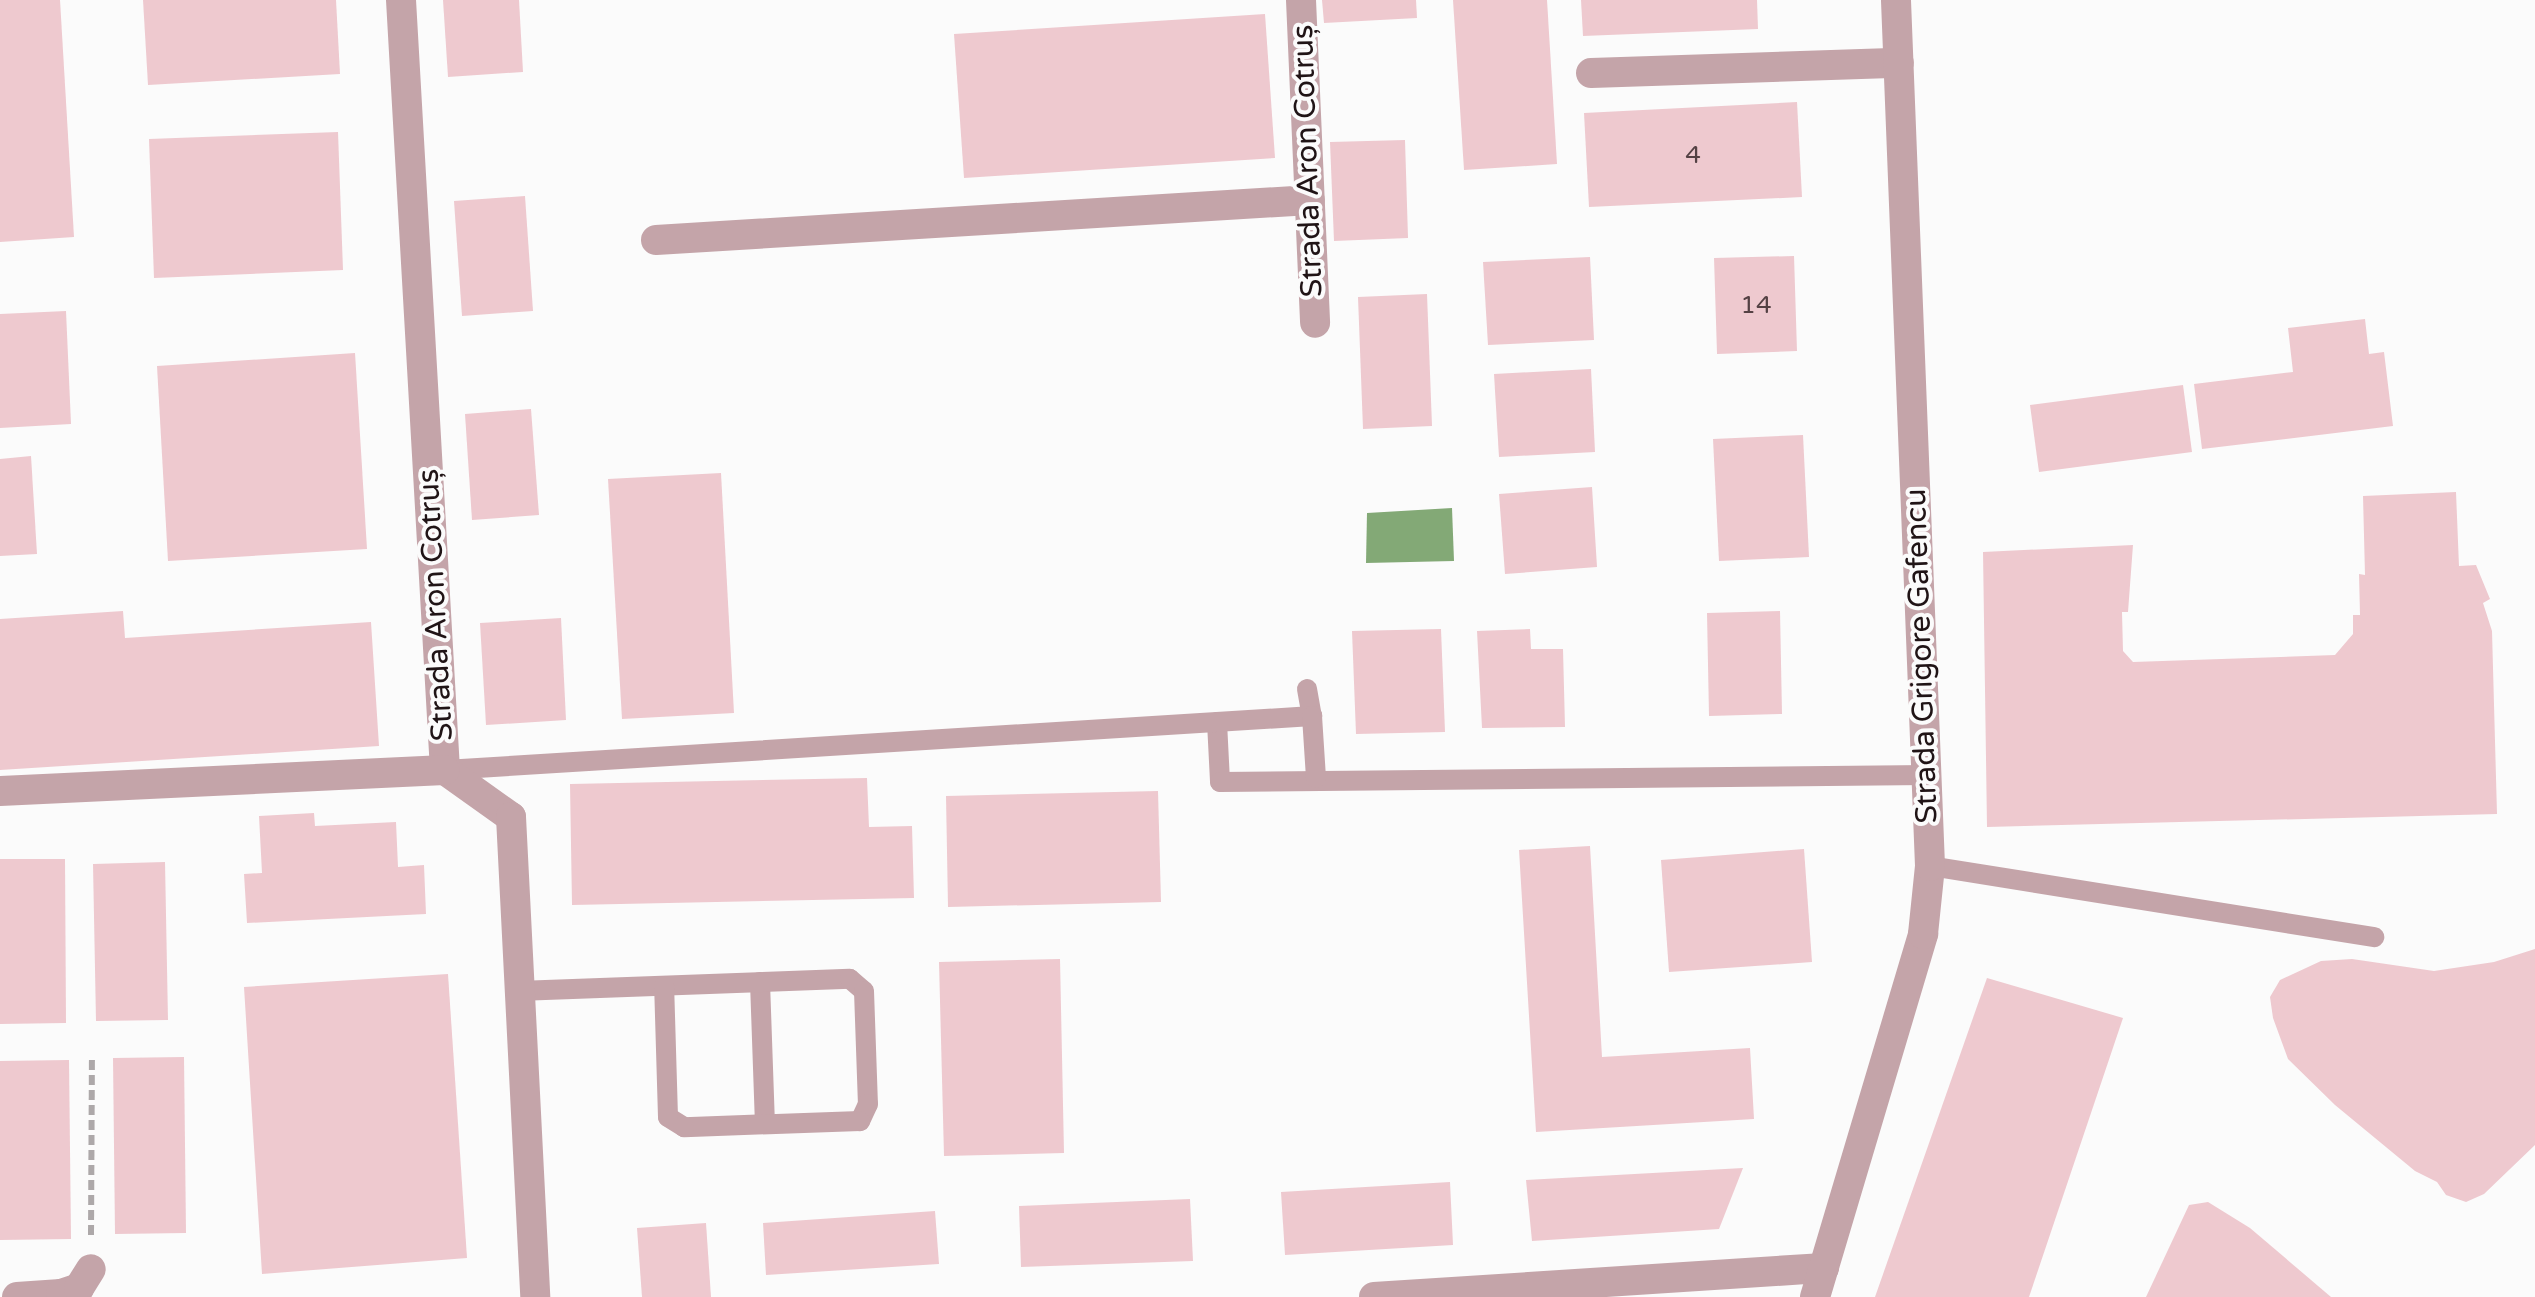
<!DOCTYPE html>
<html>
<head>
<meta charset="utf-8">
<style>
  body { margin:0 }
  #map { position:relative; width:2535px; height:1297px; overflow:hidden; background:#fbfbfb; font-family:"Varela Round",sans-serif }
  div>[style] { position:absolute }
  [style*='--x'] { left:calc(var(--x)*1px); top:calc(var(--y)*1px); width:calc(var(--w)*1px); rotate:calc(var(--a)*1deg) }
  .water>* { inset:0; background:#83a976 }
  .building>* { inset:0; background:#eec9cf }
  .path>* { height:6px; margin-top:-3px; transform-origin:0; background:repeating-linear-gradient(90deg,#ada8a9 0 10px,transparent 0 15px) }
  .service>* { height:20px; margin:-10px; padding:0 10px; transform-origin:10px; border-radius:10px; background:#c4a4a9 }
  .minor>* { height:30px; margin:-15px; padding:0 15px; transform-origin:15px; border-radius:15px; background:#c4a4a9 }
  span { translate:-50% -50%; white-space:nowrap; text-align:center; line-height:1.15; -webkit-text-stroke:8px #fbfbfb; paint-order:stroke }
  .number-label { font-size:25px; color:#544144 }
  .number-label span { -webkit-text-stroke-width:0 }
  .street-label { font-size:30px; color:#201416 }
</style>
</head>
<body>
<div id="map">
  <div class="water">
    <i style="clip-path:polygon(1452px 508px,1454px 561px,1366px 563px,1367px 513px)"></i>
  </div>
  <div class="building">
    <i style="clip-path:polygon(0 0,60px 0,74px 237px,0 242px)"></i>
    <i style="clip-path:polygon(143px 0,336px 0,340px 74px,148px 85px)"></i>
    <i style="clip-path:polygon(443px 0,519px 0,523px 72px,448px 77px)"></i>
    <i style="clip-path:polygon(1322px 0,1416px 0,1417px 18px,1324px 23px)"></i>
    <i style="clip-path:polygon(1453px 0,1547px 0,1557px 164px,1464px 170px)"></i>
    <i style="clip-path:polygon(1581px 0,1757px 0,1758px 29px,1583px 36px)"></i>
    <i style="clip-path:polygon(1265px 14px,1275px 158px,964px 178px,954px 34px)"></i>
    <i style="clip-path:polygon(1797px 102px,1802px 197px,1589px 207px,1584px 113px)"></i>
    <i style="clip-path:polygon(338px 132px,343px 270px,154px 278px,149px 139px)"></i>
    <i style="clip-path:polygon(1405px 140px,1408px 238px,1334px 241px,1330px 142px)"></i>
    <i style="clip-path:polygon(525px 196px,533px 311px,462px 316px,454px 201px)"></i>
    <i style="clip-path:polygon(1794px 256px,1797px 351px,1717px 354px,1714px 258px)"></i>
    <i style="clip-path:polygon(1590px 257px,1594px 340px,1488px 345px,1483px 262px)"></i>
    <i style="clip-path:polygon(1427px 294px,1432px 426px,1363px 429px,1358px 297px)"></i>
    <i style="clip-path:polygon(66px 311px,71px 424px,0 428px,0 314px)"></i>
    <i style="clip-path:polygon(2365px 319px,2369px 354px,2384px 352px,2393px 426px,2202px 449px,2194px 384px,2293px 372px,2288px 328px)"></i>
    <i style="clip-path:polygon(355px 353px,367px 549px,168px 561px,157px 366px)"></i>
    <i style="clip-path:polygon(1591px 369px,1595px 452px,1499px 457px,1494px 374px)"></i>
    <i style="clip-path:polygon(2183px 385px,2192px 452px,2039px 472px,2030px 405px)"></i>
    <i style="clip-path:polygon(531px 409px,539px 515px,472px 520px,465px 414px)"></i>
    <i style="clip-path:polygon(1803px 435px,1809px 557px,1719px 561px,1713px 439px)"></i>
    <i style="clip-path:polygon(31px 456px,37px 554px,0 556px,0 459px)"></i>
    <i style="clip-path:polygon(721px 473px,734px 713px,622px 719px,608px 479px)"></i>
    <i style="clip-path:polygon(1592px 487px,1597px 567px,1505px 574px,1499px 494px)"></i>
    <i style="clip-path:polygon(2456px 492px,2459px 566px,2476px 565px,2490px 599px,2483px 603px,2492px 631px,2497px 814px,1987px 827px,1983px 552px,2133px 545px,2128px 612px,2122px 612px,2123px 651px,2133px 662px,2335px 655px,2353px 634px,2353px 615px,2360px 615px,2359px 574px,2365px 575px,2363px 496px)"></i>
    <i style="clip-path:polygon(123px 611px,125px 638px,371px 622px,379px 746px,0 770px,0 619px)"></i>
    <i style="clip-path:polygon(1780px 611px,1782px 714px,1709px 716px,1707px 613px)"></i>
    <i style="clip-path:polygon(561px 618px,566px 720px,486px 725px,480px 623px)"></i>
    <i style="clip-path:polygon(1441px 629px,1445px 732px,1356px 734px,1352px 631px)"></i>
    <i style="clip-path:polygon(1530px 629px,1531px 649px,1563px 649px,1565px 727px,1482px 728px,1477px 631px)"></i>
    <i style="clip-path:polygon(867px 778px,869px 827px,912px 826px,914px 898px,572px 905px,570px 784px)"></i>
    <i style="clip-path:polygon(1158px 791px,1161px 902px,948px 907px,946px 796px)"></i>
    <i style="clip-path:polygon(314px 813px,315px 826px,396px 822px,398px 867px,424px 865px,426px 914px,247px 923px,244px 874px,262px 873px,259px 816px)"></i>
    <i style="clip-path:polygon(1590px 846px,1602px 1057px,1750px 1048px,1754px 1119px,1536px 1132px,1519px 850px)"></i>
    <i style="clip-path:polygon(1804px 849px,1812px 962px,1669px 972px,1661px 860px)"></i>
    <i style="clip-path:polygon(0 859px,65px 859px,66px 1023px,0 1024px)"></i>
    <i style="clip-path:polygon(165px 862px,168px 1020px,96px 1021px,93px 864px)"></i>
    <i style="clip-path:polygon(2535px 949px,2535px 1145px,2484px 1194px,2466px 1202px,2446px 1195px,2437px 1182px,2415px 1171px,2335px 1105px,2288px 1059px,2273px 1018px,2270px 997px,2280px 980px,2321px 961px,2352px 959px,2434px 971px,2494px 962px)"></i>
    <i style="clip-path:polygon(1060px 959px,1064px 1153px,944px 1156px,939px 962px)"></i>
    <i style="clip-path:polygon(448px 974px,467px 1258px,262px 1274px,244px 987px)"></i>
    <i style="clip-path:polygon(1987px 978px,2123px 1018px,2029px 1297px,1875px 1297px)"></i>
    <i style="clip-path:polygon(184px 1057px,186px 1233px,115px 1234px,113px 1058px)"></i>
    <i style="clip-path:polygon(69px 1060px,71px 1239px,0 1240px,0 1061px)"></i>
    <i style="clip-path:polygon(1743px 1168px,1719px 1229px,1532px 1241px,1526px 1180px)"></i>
    <i style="clip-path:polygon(1450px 1182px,1453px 1245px,1285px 1255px,1281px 1192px)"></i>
    <i style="clip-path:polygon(1190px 1199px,1193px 1261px,1021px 1267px,1019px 1206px)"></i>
    <i style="clip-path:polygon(2208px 1202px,2250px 1228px,2331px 1297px,2146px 1297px,2189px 1205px)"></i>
    <i style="clip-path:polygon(935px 1211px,939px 1264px,766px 1275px,763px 1223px)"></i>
    <i style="clip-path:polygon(706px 1223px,711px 1297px,642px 1297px,637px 1228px)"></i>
  </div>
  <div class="path">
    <i style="--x:91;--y:1235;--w:179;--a:-89.7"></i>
  </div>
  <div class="service">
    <i style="--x:1307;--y:689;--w:27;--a:80"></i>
    <i style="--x:1217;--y:722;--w:60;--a:87.1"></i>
    <i style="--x:1220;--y:782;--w:707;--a:-0.57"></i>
    <i style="--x:445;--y:770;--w:869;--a:-3.56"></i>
    <i style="--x:1312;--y:716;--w:62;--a:86.3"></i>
    <i style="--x:1930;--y:866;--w:450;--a:9.1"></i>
    <i style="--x:760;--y:982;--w:142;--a:88"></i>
    <i style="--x:518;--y:991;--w:332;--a:-2.1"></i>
    <i style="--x:850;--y:979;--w:18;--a:41"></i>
    <i style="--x:864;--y:991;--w:113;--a:88"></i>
    <i style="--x:868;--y:1104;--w:19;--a:115"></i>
    <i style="--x:860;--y:1121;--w:176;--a:178"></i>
    <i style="--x:684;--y:1127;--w:19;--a:-148"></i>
    <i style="--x:668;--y:1117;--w:131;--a:-91.7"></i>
  </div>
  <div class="minor">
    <i style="--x:401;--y:0;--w:771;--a:86.73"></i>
    <i style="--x:445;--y:770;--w:81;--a:35.5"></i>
    <i style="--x:511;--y:817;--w:481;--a:87.1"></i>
    <i style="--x:1301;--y:0;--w:323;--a:87.5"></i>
    <i style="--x:1591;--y:73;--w:308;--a:-1.9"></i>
    <i style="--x:656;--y:240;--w:655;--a:-3.5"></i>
    <i style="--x:0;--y:791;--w:445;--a:-2.7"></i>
    <i style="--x:17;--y:1297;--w:44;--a:-3.9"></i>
    <i style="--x:61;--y:1294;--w:19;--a:-18"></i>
    <i style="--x:79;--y:1288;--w:22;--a:-58"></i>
    <i style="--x:1374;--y:1297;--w:451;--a:-3.7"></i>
    <i style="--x:1815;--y:1297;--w:379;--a:-73.4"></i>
    <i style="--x:1923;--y:934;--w:68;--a:-84.1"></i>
    <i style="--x:1930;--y:866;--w:867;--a:-92.25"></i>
  </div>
  <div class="number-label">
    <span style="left:1693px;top:155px">4</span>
    <span style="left:1756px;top:305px">14</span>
  </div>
  <div class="street-label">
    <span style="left:1308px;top:161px;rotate:-92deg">Strada Aron Cotruș</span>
    <span style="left:436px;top:605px;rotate:-93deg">Strada Aron Cotruș</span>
    <span style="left:1922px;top:656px;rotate:-92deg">Strada Grigore Gafencu</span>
  </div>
</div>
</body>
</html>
